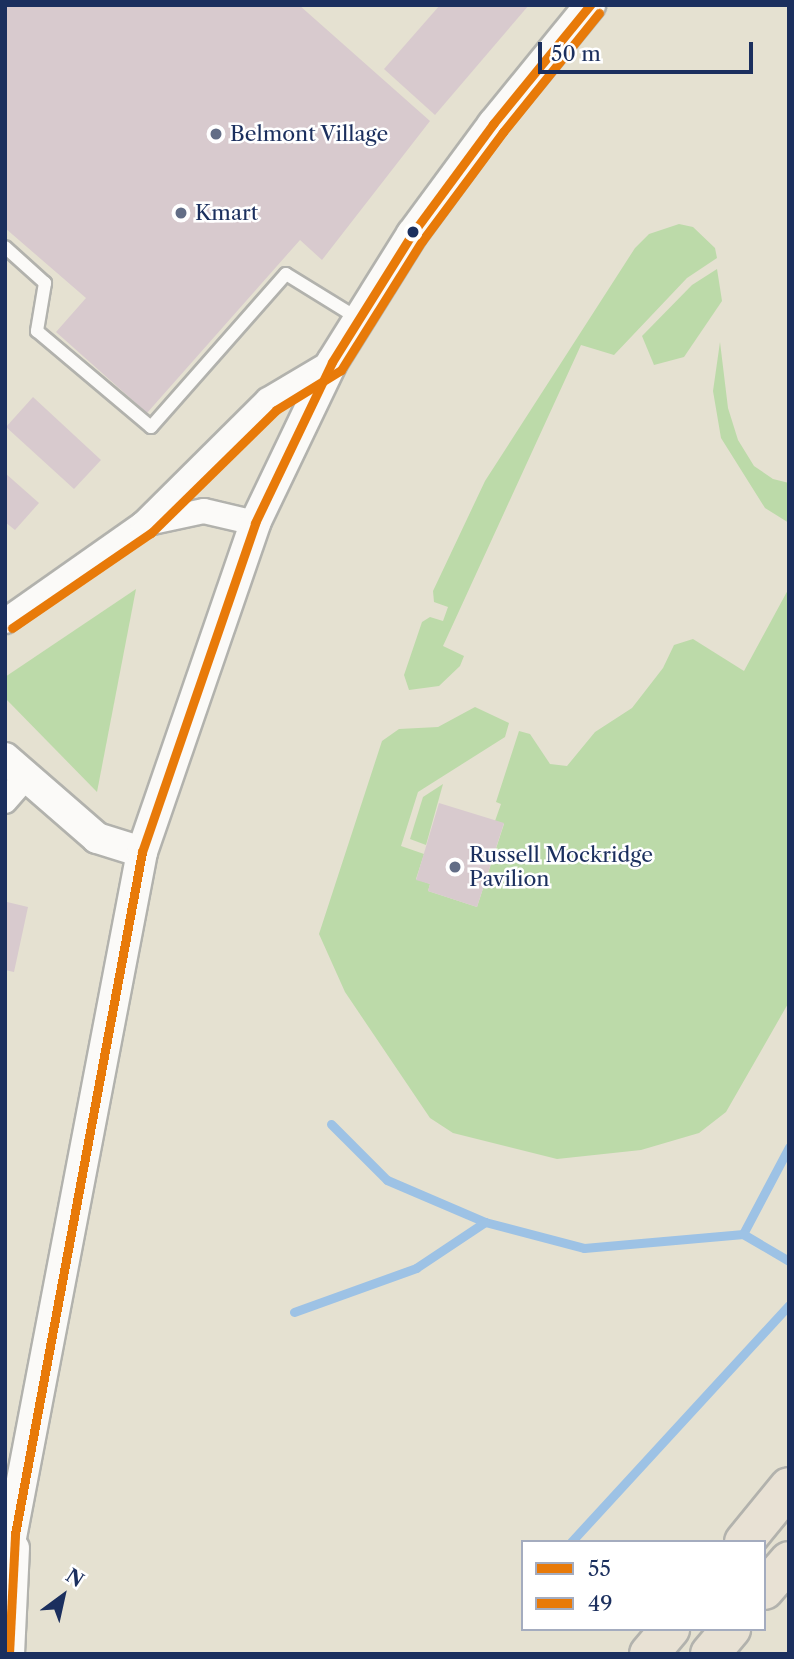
<!DOCTYPE html>
<html>
<head>
<meta charset="utf-8">
<style>
  body { margin:0 }
  #map { position:relative; width:794px; height:1659px; overflow:hidden; background:#e5e1d1; font-family:"Libre Caslon Text",serif }
  div>[style] { position:absolute }
  [style*='--x'] { left:calc(var(--x)*1px); top:calc(var(--y)*1px); width:calc(var(--w)*1px); rotate:calc(var(--a)*1deg) }
  .green>* { inset:0; background:#bcdaa9 }
  .stream>* { height:9px; margin:-4.5px; padding:0 4.5px; transform-origin:4.5px; border-radius:4.5px; background:#9dc2e5 }
  .building>* { inset:0; background:#d8cace }
  .roads { filter:drop-shadow(2px 0 #b2b2ad) drop-shadow(-2px 0 #b2b2ad) drop-shadow(0 2px #b2b2ad) drop-shadow(0 -2px #b2b2ad) }
  .service>* { height:12px; margin:-6px; padding:0 6px; transform-origin:6px; border-radius:6px; background:#fbfaf8 }
  .minor>* { height:24px; margin:-12px; padding:0 12px; transform-origin:12px; border-radius:12px; background:#fbfaf8 }
  .tertiary>* { height:30px; margin:-15px; padding:0 15px; transform-origin:15px; border-radius:15px; background:#fbfaf8 }
  .trunk>* { height:38px; margin:-19px; padding:0 19px; transform-origin:19px; border-radius:19px; background:#e8e1d4 }
  .bus-1>* { height:9px; margin:-4.5px; padding:0 4.5px; transform-origin:4.5px; border-radius:4.5px; background:#e87a09 }
  .bus-2>* { height:9px; margin:-4.5px; padding:0 4.5px; transform-origin:4.5px; border-radius:4.5px; background:#e87a09 }
  .dots>* { width:19px; height:19px; translate:-50% -50%; box-sizing:border-box; border:4px solid #fff; border-radius:50% }
  span { translate:-50% -50%; white-space:nowrap; text-align:center; line-height:1.15; -webkit-text-stroke:5px #fff; paint-order:stroke }
  .poi-label { font-size:21px; color:#1b2f5e }
  .left { translate:0 -50%; text-align:left }
  .frame { position:absolute; inset:0; border:7px solid #1b2f5e; pointer-events:none }
  .legend { position:absolute; left:521px; top:1540px; width:245px; height:91px; box-sizing:border-box; background:#fff; border:2px solid #a4acbf; margin:0; padding:9px 12px; list-style:none; font-size:21px; color:#1b2f5e }
  .legend li { display:flex; align-items:center; gap:14px; height:35px }
  .legend b { width:35px; border:2px solid #a4acbf }
  .north { position:absolute; left:28px; top:1561px; width:70px; height:70px; -webkit-text-stroke:5px #fff; paint-order:stroke; rotate:33deg; font-size:19px; font-weight:700; line-height:28px; text-align:center; color:#1b2f5e }
  .north::after { content:''; display:block; margin:auto; width:24px; height:32px; background:#1b2f5e; clip-path:polygon(50% 0,100% 100%,50% 72%,0 100%) }
  .scale { position:absolute; left:538px; top:42px; width:215px; height:32px; box-sizing:border-box; border:4px solid #1b2f5e; border-top:0; padding-left:9px; font-size:21px; line-height:24px; white-space:nowrap; color:#1b2f5e; -webkit-text-stroke:5px #fff; paint-order:stroke }
</style>
</head>
<body>
<div id="map">
  <div class="green">
    <i style="clip-path:polygon(679px 224px,693px 227px,715px 248px,717px 258px,687px 278px,614px 355px,581px 345px,443px 646px,464px 656px,460px 666px,439px 686px,409px 690px,404px 675px,422px 622px,430px 617px,443px 621px,448px 607px,434px 602px,433px 591px,485px 481px,635px 248px,649px 234px)"></i>
    <i style="clip-path:polygon(717px 269px,722px 301px,684px 357px,654px 365px,642px 336px,692px 285px)"></i>
    <i style="clip-path:polygon(720px 342px,728px 408px,738px 440px,754px 466px,773px 479px,789px 483px,789px 523px,765px 508px,721px 438px,713px 391px)"></i>
    <i style="clip-path:polygon(789px 588px,789px 1002px,726px 1112px,699px 1133px,641px 1150px,557px 1159px,453px 1133px,430px 1118px,345px 992px,319px 934px,382px 741px,399px 729px,438px 727px,475px 707px,509px 723px,505px 737px,418px 792px,401px 846px,424px 854px,416px 879px,430px 884px,428px 891px,477px 907px,504px 824px,495px 821px,501px 804px,496px 802px,519px 731px,530px 734px,550px 764px,567px 766px,595px 732px,632px 708px,663px 668px,674px 645px,693px 639px,744px 671px)"></i>
    <i style="clip-path:polygon(136px 589px,97px 792px,5px 698px,5px 677px)"></i>
    <i style="clip-path:polygon(443px 784px,426px 845px,410px 839px,423px 797px)"></i>
  </div>
  <div class="stream">
    <i style="--x:331;--y:1124;--w:79;--a:45"></i>
    <i style="--x:387;--y:1180;--w:107;--a:23.2"></i>
    <i style="--x:485;--y:1222;--w:102;--a:14.7"></i>
    <i style="--x:584;--y:1248;--w:160;--a:-5"></i>
    <i style="--x:789;--y:1147;--w:98;--a:117.9"></i>
    <i style="--x:743;--y:1234;--w:53;--a:30.4"></i>
    <i style="--x:294;--y:1312;--w:130;--a:-19.8"></i>
    <i style="--x:416;--y:1268;--w:83;--a:-33.7"></i>
    <i style="--x:571;--y:1542;--w:322;--a:-47.4"></i>
  </div>
  <div class="building">
    <i style="clip-path:polygon(5px 5px,299px 5px,430px 121px,322px 260px,300px 240px,147px 413px,56px 332px,86px 298px,5px 228px)"></i>
    <i style="clip-path:polygon(440px 5px,529px 5px,435px 115px,384px 69px)"></i>
    <i style="clip-path:polygon(33px 397px,101px 460px,74px 489px,6px 427px)"></i>
    <i style="clip-path:polygon(5px 473px,39px 503px,15px 530px,5px 522px)"></i>
    <i style="clip-path:polygon(439px 803px,504px 823px,477px 907px,428px 891px,430px 884px,416px 880px)"></i>
    <i style="clip-path:polygon(5px 894px,7px 902px,28px 907px,14px 972px,5px 970px)"></i>
  </div>
  <div class="roads">
    <div class="service">
      <i style="--x:5;--y:247;--w:54;--a:42"></i>
      <i style="--x:45;--y:283;--w:49;--a:99.5"></i>
      <i style="--x:37;--y:331;--w:149;--a:40.1"></i>
      <i style="--x:151;--y:427;--w:204;--a:-48.6"></i>
      <i style="--x:286;--y:274;--w:86;--a:31.7"></i>
    </div>
    <div class="minor">
      <i style="--x:143;--y:524;--w:62;--a:-12"></i>
      <i style="--x:204;--y:511;--w:52;--a:13.2"></i>
      <i style="--x:5;--y:621;--w:169;--a:-35.1"></i>
      <i style="--x:143;--y:524;--w:176;--a:-44.8"></i>
      <i style="--x:268;--y:400;--w:74;--a:-30.7"></i>
      <i style="--x:5;--y:801;--w:32;--a:-49"></i>
    </div>
    <div class="tertiary">
      <i style="--x:5;--y:758;--w:122;--a:41"></i>
      <i style="--x:97;--y:838;--w:47;--a:17.3"></i>
      <i style="--x:5;--y:1569;--w:730;--a:-79.18"></i>
      <i style="--x:142;--y:852;--w:348;--a:-71"></i>
      <i style="--x:255;--y:523;--w:178;--a:-64.4"></i>
      <i style="--x:332;--y:362;--w:151;--a:-58"></i>
      <i style="--x:412;--y:234;--w:137;--a:-53.6"></i>
      <i style="--x:493;--y:124;--w:154;--a:-50.8"></i>
      <i style="--x:9;--y:1654;--w:106;--a:-87.3"></i>
    </div>
    <div class="trunk">
      <i style="--x:744;--y:1542;--w:71;--a:-50.7"></i>
      <i style="--x:764;--y:1590;--w:38;--a:-49"></i>
      <i style="--x:649;--y:1654;--w:33;--a:-50"></i>
      <i style="--x:710;--y:1654;--w:33;--a:-50"></i>
    </div>
  </div>
  <div class="bus-1">
    <i style="--x:9;--y:1654;--w:120;--a:-87.1"></i>
    <i style="--x:15;--y:1534;--w:694;--a:-79.45"></i>
    <i style="--x:142;--y:852;--w:348;--a:-71"></i>
    <i style="--x:255;--y:523;--w:178;--a:-64.4"></i>
    <i style="--x:332;--y:362;--w:151;--a:-58"></i>
    <i style="--x:412;--y:234;--w:137;--a:-53.6"></i>
    <i style="--x:493;--y:124;--w:154;--a:-50.8"></i>
  </div>
  <div class="bus-2">
    <i style="--x:12;--y:628;--w:168;--a:-34.4"></i>
    <i style="--x:151;--y:533;--w:175;--a:-44.5"></i>
    <i style="--x:276;--y:410;--w:76;--a:-31.6"></i>
    <i style="--x:341;--y:370;--w:152;--a:-57.9"></i>
    <i style="--x:422;--y:241;--w:136;--a:-53.4"></i>
    <i style="--x:503;--y:132;--w:153;--a:-51.1"></i>
  </div>
  <div class="dots">
    <i style="left:216px;top:134px;background:#626d86"></i>
    <i style="left:181px;top:213px;background:#626d86"></i>
    <i style="left:413px;top:232px;background:#1b2f5e"></i>
    <i style="left:455px;top:867px;background:#626d86"></i>
  </div>
  <div class="poi-label">
    <span class="left" style="left:230px;top:134px">Belmont Village</span>
    <span class="left" style="left:195px;top:213px">Kmart</span>
    <span class="left" style="left:469px;top:867px">Russell Mockridge<br>Pavilion</span>
  </div>
  <div class="frame"></div>
  <ul class="legend">
  <li><b style="height:9px;background:#e87a09"></b>55</li>
  <li><b style="height:9px;background:#e87a09"></b>49</li>
  </ul>
  <div class="north">N</div>
  <div class="scale">50 m</div>
</div>
</body>
</html>
